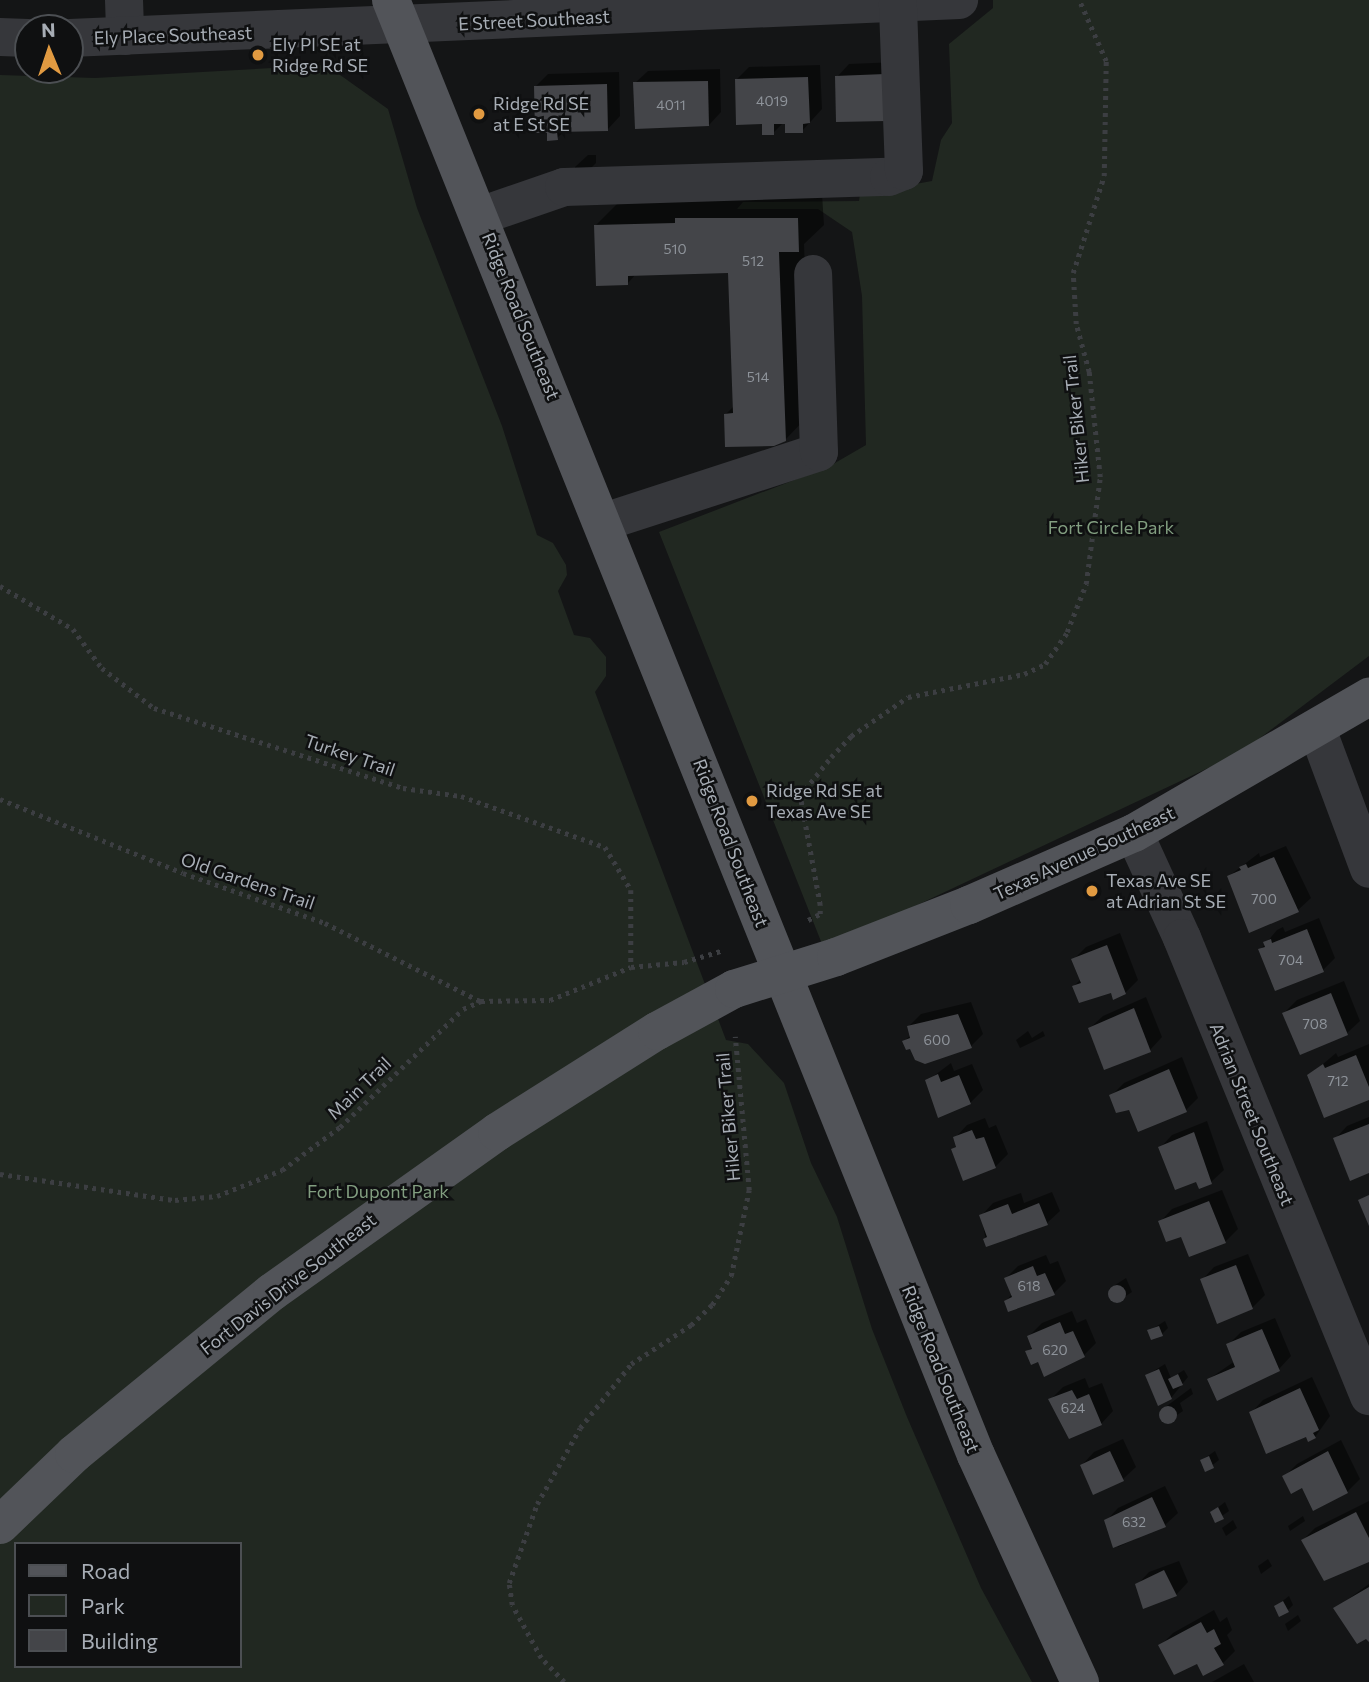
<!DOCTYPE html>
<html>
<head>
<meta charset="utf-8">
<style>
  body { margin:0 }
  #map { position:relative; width:1369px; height:1682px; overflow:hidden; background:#141516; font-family:Commissioner,sans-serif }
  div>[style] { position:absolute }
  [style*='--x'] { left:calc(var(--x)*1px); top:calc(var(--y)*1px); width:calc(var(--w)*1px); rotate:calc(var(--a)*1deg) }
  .green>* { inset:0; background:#212821 }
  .shadow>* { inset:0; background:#0007 }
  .building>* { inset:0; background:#444549 }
  .round { border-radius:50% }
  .path>* { height:4.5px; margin-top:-2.25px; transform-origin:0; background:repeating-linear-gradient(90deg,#3c3e42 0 3.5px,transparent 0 8.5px) }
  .minor>* { height:38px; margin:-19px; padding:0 19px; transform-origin:19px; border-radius:19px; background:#36373b }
  .major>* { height:38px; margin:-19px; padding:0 19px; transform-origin:19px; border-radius:19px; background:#525459 }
  .dots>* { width:19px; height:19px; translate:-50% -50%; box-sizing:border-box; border:4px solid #0f1011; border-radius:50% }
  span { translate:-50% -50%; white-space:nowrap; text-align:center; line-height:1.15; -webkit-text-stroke:5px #0f1011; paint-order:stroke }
  .number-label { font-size:14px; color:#8e939a }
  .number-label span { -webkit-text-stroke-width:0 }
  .street-label { font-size:18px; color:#a7adb5 }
  .poi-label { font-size:18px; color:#a7adb5 }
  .left { translate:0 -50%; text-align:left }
  .park-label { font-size:18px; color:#829e80 }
  .legend { position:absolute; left:14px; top:1542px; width:228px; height:126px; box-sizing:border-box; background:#0f1011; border:2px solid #4c4f53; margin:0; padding:9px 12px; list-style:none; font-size:21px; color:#a7adb5 }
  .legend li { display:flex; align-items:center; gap:14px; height:35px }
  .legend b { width:35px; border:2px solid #4c4f53 }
  .north { position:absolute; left:14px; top:14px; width:70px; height:70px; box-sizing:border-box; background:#0f1011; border:2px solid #4c4f53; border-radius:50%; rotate:358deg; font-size:19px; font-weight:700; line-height:28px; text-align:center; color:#a7adb5 }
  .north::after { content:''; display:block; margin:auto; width:24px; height:32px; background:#e19a41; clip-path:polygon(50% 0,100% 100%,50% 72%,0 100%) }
</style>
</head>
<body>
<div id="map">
  <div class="green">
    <i style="clip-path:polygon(993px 0,1369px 0,1369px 656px,1240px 753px,824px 949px,659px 532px,828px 467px,866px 445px,862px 296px,852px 232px,818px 209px,737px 209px,743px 202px,755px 202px,859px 201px,860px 194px,932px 181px,941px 140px,952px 123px,949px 44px,993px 8px)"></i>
    <i style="clip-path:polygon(evenodd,326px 65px,388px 109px,417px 208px,502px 426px,537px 535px,553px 543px,566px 565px,567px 575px,558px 591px,574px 635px,590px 638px,606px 657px,606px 676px,595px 692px,726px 1040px,748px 1044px,784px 1083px,811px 1163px,837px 1217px,872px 1329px,907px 1417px,981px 1588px,1032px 1682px,0 1682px,0 75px,95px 78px,326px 65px,16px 1544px,240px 1544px,240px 1666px,16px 1666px,16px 1544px)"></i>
  </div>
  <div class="shadow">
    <i style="clip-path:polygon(897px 62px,899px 106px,837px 77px,849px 64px)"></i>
    <i style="clip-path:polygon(820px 65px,822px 109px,802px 131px,784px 122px,773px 133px,736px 80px,749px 67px)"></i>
    <i style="clip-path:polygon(720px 69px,721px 112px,709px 125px,635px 83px,648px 71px)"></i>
    <i style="clip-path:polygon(619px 72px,620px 116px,608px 129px,566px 130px,557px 138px,535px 87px,548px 74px)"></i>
    <i style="clip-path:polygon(588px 155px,596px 155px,596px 163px,583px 176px,575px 176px,575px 167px)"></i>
    <i style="clip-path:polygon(822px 194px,824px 225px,804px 244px,810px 414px,785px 440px,726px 414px,734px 406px,729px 271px,636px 274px,628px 283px,595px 226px,621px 200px)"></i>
    <i style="clip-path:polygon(1286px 846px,1311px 898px,1298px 910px,1229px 876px,1259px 853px,1260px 857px)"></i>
    <i style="clip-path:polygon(1319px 918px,1335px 958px,1323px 970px,1261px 949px,1277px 930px,1283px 927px,1285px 932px)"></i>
    <i style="clip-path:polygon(1120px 933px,1138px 980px,1125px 993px,1074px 986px,1081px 979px,1073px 960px,1086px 947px)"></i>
    <i style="clip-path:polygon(1344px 981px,1360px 1021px,1347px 1033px,1284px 1013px,1297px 1000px)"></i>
    <i style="clip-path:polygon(1146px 997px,1162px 1037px,1150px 1050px,1090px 1028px,1103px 1016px)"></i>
    <i style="clip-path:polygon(971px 1002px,983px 1034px,971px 1046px,911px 1046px,904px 1041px,911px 1035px,909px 1026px,921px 1014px)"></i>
    <i style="clip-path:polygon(1028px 1031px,1032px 1038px,1043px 1031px,1045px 1036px,1020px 1048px,1016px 1040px)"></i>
    <i style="clip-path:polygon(1369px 1044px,1369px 1098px,1309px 1076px,1336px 1053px,1338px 1057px)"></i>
    <i style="clip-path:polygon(1182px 1057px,1198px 1098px,1185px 1111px,1111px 1096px,1124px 1083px)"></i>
    <i style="clip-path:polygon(951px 1063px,954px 1071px,972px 1064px,983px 1090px,970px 1103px,927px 1081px)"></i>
    <i style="clip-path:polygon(1369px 1117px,1369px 1171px,1335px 1139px,1347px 1126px)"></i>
    <i style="clip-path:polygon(985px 1118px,989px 1128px,996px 1125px,1008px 1154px,995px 1167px,953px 1149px,957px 1145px,955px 1138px,967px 1125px)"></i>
    <i style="clip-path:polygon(1207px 1121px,1224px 1170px,1211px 1182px,1197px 1180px,1160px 1148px,1172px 1135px)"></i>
    <i style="clip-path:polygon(1222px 1190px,1238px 1229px,1225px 1242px,1182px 1235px,1160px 1222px,1172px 1209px)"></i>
    <i style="clip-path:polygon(1052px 1192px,1060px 1211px,1047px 1223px,987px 1246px,981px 1216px,993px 1203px,1021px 1193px,1024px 1203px)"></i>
    <i style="clip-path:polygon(1248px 1254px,1265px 1295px,1252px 1308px,1202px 1280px,1214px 1267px)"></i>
    <i style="clip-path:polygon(1046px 1255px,1050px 1264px,1058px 1261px,1066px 1281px,1054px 1293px,1006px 1301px,1012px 1294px,1006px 1278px,1018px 1266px)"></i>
    <i style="clip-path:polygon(1126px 1278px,1132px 1292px,1115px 1303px,1109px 1289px)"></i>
    <i style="clip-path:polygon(1072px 1311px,1077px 1323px,1086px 1319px,1096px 1343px,1084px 1355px,1039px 1360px,1027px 1352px,1033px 1346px,1029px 1336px,1042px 1323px)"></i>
    <i style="clip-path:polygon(1275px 1318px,1291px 1356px,1279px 1369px,1209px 1379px,1235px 1361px,1228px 1345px,1241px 1332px)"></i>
    <i style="clip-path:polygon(1165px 1321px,1168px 1328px,1162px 1334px,1149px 1331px)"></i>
    <i style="clip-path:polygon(1165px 1364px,1171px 1378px,1184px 1370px,1188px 1377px,1171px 1398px,1147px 1375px)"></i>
    <i style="clip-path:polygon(1312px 1377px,1330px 1416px,1315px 1437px,1251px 1413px,1263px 1400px)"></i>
    <i style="clip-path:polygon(1085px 1378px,1089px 1388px,1102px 1383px,1113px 1411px,1101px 1424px,1050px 1400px,1063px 1387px)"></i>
    <i style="clip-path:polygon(1191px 1388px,1193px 1394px,1180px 1403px,1183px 1411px,1165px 1423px,1160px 1411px)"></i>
    <i style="clip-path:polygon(1123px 1439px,1136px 1467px,1123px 1479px,1082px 1465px,1094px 1452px)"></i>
    <i style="clip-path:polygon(1341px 1440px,1360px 1479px,1347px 1492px,1303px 1486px,1284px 1477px,1297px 1464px)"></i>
    <i style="clip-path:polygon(1215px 1451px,1219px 1460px,1206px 1470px,1202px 1460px)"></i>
    <i style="clip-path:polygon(1165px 1486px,1178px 1513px,1165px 1525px,1118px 1547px,1106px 1521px,1118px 1508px)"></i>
    <i style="clip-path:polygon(1369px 1501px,1369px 1559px,1303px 1540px,1315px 1528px)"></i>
    <i style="clip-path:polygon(1225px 1502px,1229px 1511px,1216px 1520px,1212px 1512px)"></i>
    <i style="clip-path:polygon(1303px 1516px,1305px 1521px,1290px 1531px,1288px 1526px)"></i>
    <i style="clip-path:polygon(1233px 1520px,1237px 1528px,1226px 1536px,1222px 1528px)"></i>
    <i style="clip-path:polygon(1268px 1559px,1272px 1566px,1261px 1574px,1258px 1566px)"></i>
    <i style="clip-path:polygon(1179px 1561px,1188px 1582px,1176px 1595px,1137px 1585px,1149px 1572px)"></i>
    <i style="clip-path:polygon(1369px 1584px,1369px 1636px,1336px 1608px)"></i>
    <i style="clip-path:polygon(1289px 1596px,1293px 1605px,1287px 1611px,1276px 1606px)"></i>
    <i style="clip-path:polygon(1214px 1610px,1220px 1622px,1227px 1617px,1232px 1630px,1227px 1635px,1235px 1651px,1222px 1664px,1197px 1661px,1160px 1646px,1173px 1633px)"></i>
    <i style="clip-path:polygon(1298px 1615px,1301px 1621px,1288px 1631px,1285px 1624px)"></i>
    <i style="clip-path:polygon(1244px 1664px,1254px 1682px,1212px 1682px,1214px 1681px)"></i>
  </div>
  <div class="building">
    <i style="clip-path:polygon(885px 74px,887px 121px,836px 122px,835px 76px)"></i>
    <i style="clip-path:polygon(808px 77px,810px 123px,803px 124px,803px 133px,785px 133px,785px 124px,774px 124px,774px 135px,762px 135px,762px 124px,736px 125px,735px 79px)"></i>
    <i style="clip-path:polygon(708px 81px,709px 126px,635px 129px,633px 82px)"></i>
    <i style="clip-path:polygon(607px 84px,608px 131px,557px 132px,558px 140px,547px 141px,547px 133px,535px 133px,534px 86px)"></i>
    <i style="clip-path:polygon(675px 218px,798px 218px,799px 252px,779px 252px,786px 441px,774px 446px,725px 447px,724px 414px,733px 413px,728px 273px,628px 276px,628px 285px,596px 286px,594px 225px,675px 223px)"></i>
    <i style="clip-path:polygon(1274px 857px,1299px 912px,1249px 933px,1227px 876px,1241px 870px,1239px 867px,1246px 864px,1248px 868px)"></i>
    <i style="clip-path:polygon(1307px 929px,1324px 972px,1275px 991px,1258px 949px,1265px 947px,1263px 942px,1271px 939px,1272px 943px)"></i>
    <i style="clip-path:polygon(1107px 945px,1126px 994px,1113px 1000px,1111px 993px,1079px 1003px,1072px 986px,1081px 983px,1071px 959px)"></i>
    <i style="clip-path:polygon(1331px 993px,1348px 1035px,1300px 1055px,1282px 1013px)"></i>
    <i style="clip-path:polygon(1134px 1008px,1151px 1052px,1104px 1070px,1088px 1028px)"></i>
    <i style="clip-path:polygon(958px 1014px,972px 1048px,925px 1064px,915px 1060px,910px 1049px,906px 1050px,902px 1041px,910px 1038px,907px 1026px)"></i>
    <i style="clip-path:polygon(1356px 1055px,1369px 1087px,1369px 1100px,1324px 1118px,1307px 1075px,1323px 1064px,1325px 1068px)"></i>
    <i style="clip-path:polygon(1169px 1069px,1187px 1112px,1138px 1132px,1129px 1110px,1116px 1113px,1109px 1095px)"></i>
    <i style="clip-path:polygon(938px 1074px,941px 1082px,959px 1075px,971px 1104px,938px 1118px,925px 1080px)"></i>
    <i style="clip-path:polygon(1369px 1124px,1369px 1173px,1350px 1181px,1333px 1138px)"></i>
    <i style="clip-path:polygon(972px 1130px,976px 1139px,984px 1137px,996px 1168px,963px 1181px,951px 1149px,956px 1147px,953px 1137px)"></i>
    <i style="clip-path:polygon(1194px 1132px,1212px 1184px,1199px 1189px,1196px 1182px,1175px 1190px,1158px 1147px)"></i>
    <i style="clip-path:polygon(1369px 1195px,1369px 1226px,1358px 1200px)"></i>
    <i style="clip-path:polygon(1209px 1201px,1226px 1243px,1189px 1257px,1181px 1237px,1166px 1242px,1158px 1221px)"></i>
    <i style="clip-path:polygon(1039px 1203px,1048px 1225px,986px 1247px,983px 1239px,987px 1237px,979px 1215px,1008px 1204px,1012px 1214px)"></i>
    <i style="clip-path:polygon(1236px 1265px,1253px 1309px,1217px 1324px,1200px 1279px)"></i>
    <i style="clip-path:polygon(1033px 1266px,1037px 1276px,1045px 1273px,1055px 1295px,1008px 1312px,1004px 1301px,1012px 1297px,1004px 1278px)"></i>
    <i class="round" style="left:1108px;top:1285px;width:18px;height:18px"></i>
    <i style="clip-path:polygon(1060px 1322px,1065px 1334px,1073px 1331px,1085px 1357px,1044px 1377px,1038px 1362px,1031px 1365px,1025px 1351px,1032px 1349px,1027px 1336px)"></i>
    <i style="clip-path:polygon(1159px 1326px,1163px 1336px,1151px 1340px,1147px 1330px)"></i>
    <i style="clip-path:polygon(1262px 1329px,1280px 1371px,1217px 1401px,1207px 1379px,1235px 1367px,1226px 1344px)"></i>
    <i style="clip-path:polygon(1159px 1369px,1172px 1399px,1158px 1406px,1145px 1375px)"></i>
    <i style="clip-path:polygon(1178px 1374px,1183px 1385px,1173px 1389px,1168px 1379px)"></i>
    <i style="clip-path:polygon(1300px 1388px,1319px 1430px,1313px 1433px,1316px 1438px,1308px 1442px,1306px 1437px,1266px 1454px,1249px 1412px)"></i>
    <i style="clip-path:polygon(1072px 1390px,1077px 1399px,1089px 1394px,1102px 1425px,1069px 1439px,1048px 1399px)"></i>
    <i class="round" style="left:1159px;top:1406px;width:18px;height:18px"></i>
    <i style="clip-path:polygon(1110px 1451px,1124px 1481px,1093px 1495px,1080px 1465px)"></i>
    <i style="clip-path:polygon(1328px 1451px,1348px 1493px,1313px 1511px,1302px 1488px,1291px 1494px,1282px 1476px)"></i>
    <i style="clip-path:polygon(1209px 1456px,1214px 1468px,1205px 1472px,1200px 1460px)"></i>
    <i style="clip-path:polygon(1152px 1497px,1166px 1527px,1113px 1548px,1104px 1520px)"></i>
    <i style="clip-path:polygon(1218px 1507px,1224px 1519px,1215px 1523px,1210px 1512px)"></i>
    <i style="clip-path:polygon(1356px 1512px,1369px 1538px,1369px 1562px,1324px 1581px,1301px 1540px)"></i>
    <i style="clip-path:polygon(1164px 1570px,1177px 1596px,1143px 1609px,1135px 1584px)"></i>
    <i style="clip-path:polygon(1369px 1587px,1369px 1642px,1366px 1639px,1357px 1644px,1333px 1608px)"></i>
    <i style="clip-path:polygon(1283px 1601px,1289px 1612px,1279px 1617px,1274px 1606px)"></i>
    <i style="clip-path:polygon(1201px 1622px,1207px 1633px,1214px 1629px,1221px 1644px,1214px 1648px,1224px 1665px,1203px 1676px,1197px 1664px,1174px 1675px,1158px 1645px)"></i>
  </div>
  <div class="path">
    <i style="--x:0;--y:586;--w:85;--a:30.5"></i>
    <i style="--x:73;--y:629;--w:49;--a:53.4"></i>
    <i style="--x:102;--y:668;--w:66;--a:37.6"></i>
    <i style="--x:154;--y:708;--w:262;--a:17.8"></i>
    <i style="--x:403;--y:788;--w:59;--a:7.9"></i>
    <i style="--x:461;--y:796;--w:153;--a:19.5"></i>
    <i style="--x:605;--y:847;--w:50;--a:58.8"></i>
    <i style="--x:631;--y:890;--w:77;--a:90"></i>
    <i style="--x:0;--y:799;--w:197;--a:22"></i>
    <i style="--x:183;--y:873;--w:151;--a:19.4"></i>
    <i style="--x:325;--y:923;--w:174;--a:26.7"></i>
    <i style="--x:808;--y:920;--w:13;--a:-27"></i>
    <i style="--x:820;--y:914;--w:9;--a:-90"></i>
    <i style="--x:820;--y:905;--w:111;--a:-100.4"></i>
    <i style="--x:800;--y:796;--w:50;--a:-51.5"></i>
    <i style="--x:831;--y:757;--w:29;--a:-46"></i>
    <i style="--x:851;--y:736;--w:69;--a:-34.4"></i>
    <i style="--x:908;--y:697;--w:118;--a:-11.2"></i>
    <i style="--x:1024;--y:674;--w:23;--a:-25"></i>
    <i style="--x:1045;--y:664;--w:39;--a:-55"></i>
    <i style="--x:1067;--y:632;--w:52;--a:-68.4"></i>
    <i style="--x:1086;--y:584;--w:108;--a:-82.5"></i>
    <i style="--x:1100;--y:477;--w:106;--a:-96"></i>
    <i style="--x:1089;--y:372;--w:50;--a:-105.2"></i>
    <i style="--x:1076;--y:324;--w:51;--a:-93.4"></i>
    <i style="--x:1073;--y:273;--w:102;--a:-72.3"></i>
    <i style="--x:1104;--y:176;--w:115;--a:-89"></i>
    <i style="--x:1106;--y:61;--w:67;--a:-113.9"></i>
    <i style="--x:0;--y:1174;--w:177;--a:8.5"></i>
    <i style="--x:175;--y:1200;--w:42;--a:-5.4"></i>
    <i style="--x:217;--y:1196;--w:70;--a:-21.8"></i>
    <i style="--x:282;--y:1170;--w:72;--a:-36.6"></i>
    <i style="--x:340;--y:1127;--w:170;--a:-43.8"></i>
    <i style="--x:463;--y:1009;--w:20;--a:-24"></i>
    <i style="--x:481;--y:1001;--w:69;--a:-0.8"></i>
    <i style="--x:550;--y:1000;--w:87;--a:-22.2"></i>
    <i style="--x:631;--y:967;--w:53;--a:-5.4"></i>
    <i style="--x:684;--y:962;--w:42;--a:-16.7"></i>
    <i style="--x:564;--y:1682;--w:33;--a:-134"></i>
    <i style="--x:541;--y:1658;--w:60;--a:-118.7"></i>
    <i style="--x:512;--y:1605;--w:22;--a:-98"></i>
    <i style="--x:509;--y:1583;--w:84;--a:-70.5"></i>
    <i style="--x:537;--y:1504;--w:87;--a:-60.5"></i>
    <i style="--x:580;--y:1428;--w:82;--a:-51.4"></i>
    <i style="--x:631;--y:1364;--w:72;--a:-33"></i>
    <i style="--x:691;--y:1325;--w:29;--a:-44"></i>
    <i style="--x:712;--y:1305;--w:35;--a:-57"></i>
    <i style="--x:731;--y:1276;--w:88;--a:-78.2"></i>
    <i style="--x:749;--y:1190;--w:154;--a:-95.2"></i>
  </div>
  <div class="minor">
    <i style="--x:124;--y:0;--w:36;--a:88"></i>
    <i style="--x:0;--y:37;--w:28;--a:2"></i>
    <i style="--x:70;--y:38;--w:890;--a:-2.45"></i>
    <i style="--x:480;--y:216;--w:89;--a:-19"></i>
    <i style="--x:564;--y:187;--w:325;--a:-1.8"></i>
    <i style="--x:889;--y:177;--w:16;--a:-22"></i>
    <i style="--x:904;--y:171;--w:167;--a:-92.1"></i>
    <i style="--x:604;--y:522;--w:226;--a:-18"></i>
    <i style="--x:819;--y:452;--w:178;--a:-91.9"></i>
    <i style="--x:1317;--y:729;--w:149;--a:69.6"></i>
    <i style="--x:1134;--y:833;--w:115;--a:65.4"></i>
    <i style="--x:1182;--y:938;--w:495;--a:67.8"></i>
  </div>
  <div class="major">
    <i style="--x:391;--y:0;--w:1568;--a:68.1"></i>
    <i style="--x:976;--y:1455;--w:250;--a:65.4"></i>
    <i style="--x:0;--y:1525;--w:103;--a:-43.8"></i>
    <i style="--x:74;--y:1454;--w:256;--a:-39.3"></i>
    <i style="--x:272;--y:1292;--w:276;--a:-35.4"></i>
    <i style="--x:497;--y:1132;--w:189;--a:-32.3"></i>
    <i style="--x:657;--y:1031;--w:88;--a:-28.6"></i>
    <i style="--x:734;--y:989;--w:107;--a:-17.4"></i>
    <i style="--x:836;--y:957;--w:143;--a:-21.4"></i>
    <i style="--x:969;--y:905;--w:180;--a:-23.6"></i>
    <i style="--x:1134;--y:833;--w:272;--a:-30.1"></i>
  </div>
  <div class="dots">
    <i style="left:258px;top:55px;background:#e19a41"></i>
    <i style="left:479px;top:114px;background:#e19a41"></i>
    <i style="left:752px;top:801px;background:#e19a41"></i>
    <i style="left:1092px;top:891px;background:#e19a41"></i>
  </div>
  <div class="number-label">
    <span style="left:772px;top:101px">4019</span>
    <span style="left:671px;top:105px">4011</span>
    <span style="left:675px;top:249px">510</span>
    <span style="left:753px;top:261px">512</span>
    <span style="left:758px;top:377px">514</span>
    <span style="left:1264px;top:899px">700</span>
    <span style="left:1291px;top:960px">704</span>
    <span style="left:1315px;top:1024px">708</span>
    <span style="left:937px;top:1040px">600</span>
    <span style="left:1338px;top:1081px">712</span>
    <span style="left:1029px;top:1286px">618</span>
    <span style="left:1055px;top:1350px">620</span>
    <span style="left:1073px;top:1408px">624</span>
    <span style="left:1134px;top:1522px">632</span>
  </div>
  <div class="street-label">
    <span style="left:534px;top:20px;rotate:-3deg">E Street Southeast</span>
    <span style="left:173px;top:35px;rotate:-2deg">Ely Place Southeast</span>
    <span style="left:521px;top:316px;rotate:68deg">Ridge Road Southeast</span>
    <span style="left:1076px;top:419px;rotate:-96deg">Hiker Biker Trail</span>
    <span style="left:350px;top:755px;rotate:19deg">Turkey Trail</span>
    <span style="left:731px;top:843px;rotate:69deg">Ridge Road Southeast</span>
    <span style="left:1084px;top:853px;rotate:-25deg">Texas Avenue Southeast</span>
    <span style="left:248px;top:881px;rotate:19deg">Old Gardens Trail</span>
    <span style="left:359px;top:1088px;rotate:-44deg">Main Trail</span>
    <span style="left:1252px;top:1114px;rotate:68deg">Adrian Street Southeast</span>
    <span style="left:728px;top:1117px;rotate:-95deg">Hiker Biker Trail</span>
    <span style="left:288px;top:1284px;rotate:-38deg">Fort Davis Drive Southeast</span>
    <span style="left:941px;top:1369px;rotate:68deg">Ridge Road Southeast</span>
  </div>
  <div class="poi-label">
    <span class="left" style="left:272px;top:55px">Ely Pl SE at<br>Ridge Rd SE</span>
    <span class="left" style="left:493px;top:114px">Ridge Rd SE<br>at E St SE</span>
    <span class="left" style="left:766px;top:801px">Ridge Rd SE at<br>Texas Ave SE</span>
    <span class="left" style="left:1106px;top:891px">Texas Ave SE<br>at Adrian St SE</span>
  </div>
  <div class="park-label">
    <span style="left:1111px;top:527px">Fort Circle Park</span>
    <span style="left:378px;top:1191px">Fort Dupont Park</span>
  </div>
  <ul class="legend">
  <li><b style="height:9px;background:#525459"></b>Road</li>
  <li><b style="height:19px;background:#212821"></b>Park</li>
  <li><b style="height:19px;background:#444549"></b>Building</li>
  </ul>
  <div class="north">N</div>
</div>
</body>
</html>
